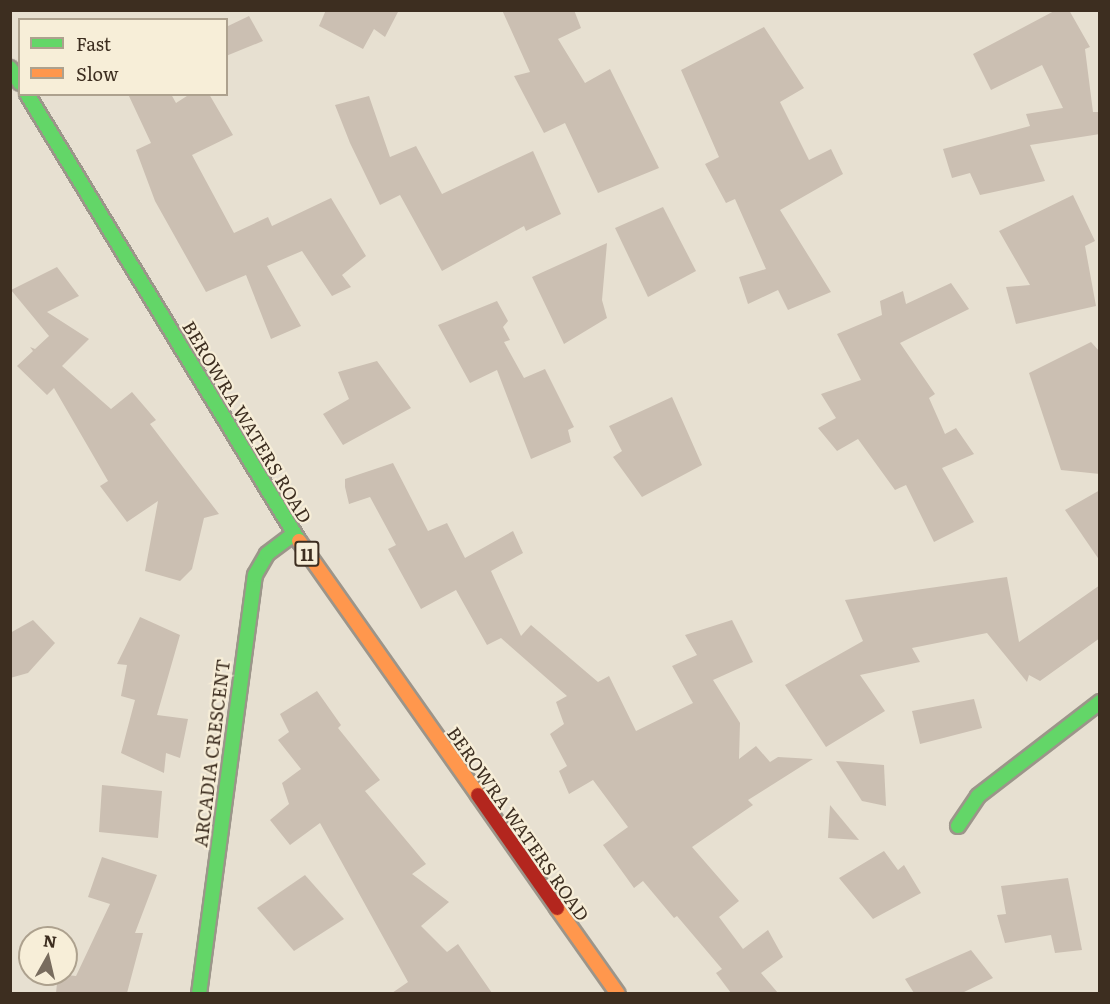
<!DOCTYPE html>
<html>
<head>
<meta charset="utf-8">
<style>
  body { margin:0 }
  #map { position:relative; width:1110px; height:1004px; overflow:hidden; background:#e7e0d1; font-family:Literata,serif }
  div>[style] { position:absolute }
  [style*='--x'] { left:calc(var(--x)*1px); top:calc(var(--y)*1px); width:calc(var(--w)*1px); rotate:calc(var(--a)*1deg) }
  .building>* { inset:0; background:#cbbfb2 }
  .roads { filter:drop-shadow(2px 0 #9c958a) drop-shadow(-2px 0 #9c958a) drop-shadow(0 2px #9c958a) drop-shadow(0 -2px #9c958a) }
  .fast>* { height:14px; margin:-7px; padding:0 7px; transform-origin:7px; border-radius:7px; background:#63d668 }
  .slow>* { height:14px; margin:-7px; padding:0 7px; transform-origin:7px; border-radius:7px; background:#ff974d }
  .jam>* { height:14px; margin:-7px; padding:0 7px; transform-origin:7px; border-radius:7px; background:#b3261e }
  span { translate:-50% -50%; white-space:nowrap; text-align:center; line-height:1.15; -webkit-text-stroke:4.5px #f7eed8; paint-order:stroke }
  .shield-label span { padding:2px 4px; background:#f7eed8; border:2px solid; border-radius:4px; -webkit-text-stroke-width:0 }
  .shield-label { font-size:16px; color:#3d2e20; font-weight:700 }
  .street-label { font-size:18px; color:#3d2e20 }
  .frame { position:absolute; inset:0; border:12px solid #3d2e20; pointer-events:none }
  .legend { position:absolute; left:18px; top:18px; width:210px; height:78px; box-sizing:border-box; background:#f7eed8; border:2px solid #ada18e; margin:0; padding:8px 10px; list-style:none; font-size:18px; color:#3d2e20 }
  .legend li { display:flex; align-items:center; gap:12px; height:30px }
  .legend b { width:30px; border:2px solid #ada18e }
  .north { position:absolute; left:18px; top:926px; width:60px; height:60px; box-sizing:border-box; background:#f7eed8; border:2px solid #ada18e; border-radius:50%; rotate:8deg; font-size:16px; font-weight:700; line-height:24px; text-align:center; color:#3d2e20 }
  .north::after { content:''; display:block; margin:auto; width:21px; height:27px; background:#786c5e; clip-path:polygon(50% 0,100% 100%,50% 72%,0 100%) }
</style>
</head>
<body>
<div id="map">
  <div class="building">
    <i style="clip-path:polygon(326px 10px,399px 10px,385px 37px,374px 29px,363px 49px,319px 26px)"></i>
    <i style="clip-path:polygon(502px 10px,574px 10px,581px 28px,558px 39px,585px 83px,610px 69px,659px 168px,598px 193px,565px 123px,544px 133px,514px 76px,530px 72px)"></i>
    <i style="clip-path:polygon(1056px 10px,1069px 10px,1090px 47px,1085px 49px,1093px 112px,1100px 112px,1100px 134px,1030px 145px,1045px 181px,980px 195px,970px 173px,952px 178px,943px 149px,1030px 126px,1026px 114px,1063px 108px,1042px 65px,991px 90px,973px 54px)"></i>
    <i style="clip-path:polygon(249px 16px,263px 41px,226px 56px,226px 27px)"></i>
    <i style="clip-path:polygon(764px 27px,804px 88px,780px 102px,809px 160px,831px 149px,843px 174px,780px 210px,831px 292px,788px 310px,778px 290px,748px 304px,739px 277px,766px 269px,735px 199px,726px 203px,705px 164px,719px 157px,681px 70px)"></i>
    <i style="clip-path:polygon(128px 94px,171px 94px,176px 103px,190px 94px,209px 94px,233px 135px,192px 155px,234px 233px,268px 217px,272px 226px,331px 198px,366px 256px,342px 275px,351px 287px,332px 296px,302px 251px,267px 266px,301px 326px,271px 339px,246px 275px,206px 292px,155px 201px,136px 150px,151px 143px)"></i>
    <i style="clip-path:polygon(369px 96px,390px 157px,416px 146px,442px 194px,533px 151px,561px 214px,526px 231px,524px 226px,442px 271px,400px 195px,380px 205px,350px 143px,335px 105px)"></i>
    <i style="clip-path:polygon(1073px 195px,1095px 241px,1085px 246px,1096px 306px,1016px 324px,1006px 287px,1030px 285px,999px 231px)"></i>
    <i style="clip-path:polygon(663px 207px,696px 271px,648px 297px,615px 228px)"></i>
    <i style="clip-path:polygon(607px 243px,602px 300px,607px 318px,564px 344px,532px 277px)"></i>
    <i style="clip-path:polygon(57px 267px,79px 296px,47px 312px,89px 339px,62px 366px,111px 409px,132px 392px,156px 420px,150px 424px,219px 514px,204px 518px,192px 569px,180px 581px,145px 571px,158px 501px,127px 522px,100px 486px,108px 481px,54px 388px,47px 395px,17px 366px,33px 351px,30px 347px,35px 349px,49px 336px,11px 290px)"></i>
    <i style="clip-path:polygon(951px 283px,969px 309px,900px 343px,935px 394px,929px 398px,945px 434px,956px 428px,974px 454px,942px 468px,974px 522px,934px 542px,906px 485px,895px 490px,858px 439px,837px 451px,818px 428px,836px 418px,821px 394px,861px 380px,837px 334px,882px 315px,880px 301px,903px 291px,906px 304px)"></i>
    <i style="clip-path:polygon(497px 301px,508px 321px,503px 327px,510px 340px,504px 342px,524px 378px,545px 369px,574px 427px,568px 430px,571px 442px,531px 459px,497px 370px,470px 383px,438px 325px)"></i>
    <i style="clip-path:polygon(1091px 342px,1100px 352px,1100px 474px,1061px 470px,1029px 373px)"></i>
    <i style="clip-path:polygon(377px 361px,411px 408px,343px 445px,323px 414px,349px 399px,338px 372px)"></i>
    <i style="clip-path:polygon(672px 397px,702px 465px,642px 497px,613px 457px,622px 451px,609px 426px)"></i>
    <i style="clip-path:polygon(393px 463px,428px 531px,447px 523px,465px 558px,513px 531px,523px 553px,491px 571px,521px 636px,531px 625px,598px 682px,609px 676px,636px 731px,693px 703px,672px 666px,697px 655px,685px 635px,732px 620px,753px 662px,713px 680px,740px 723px,739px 759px,756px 746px,770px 762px,778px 757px,813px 759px,748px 800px,753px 805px,692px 847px,739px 901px,719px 917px,743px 949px,768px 930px,783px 957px,761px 973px,778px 993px,731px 993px,716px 973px,722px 969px,677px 916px,674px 918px,643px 881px,634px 888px,603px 845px,628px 827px,593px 780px,569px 794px,559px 771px,567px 766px,550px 734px,564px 724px,556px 702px,567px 696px,501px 638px,487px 645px,456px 590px,421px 609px,388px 549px,396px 545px,370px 497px,349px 504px,345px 487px,345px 479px)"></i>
    <i style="clip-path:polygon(1100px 490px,1100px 561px,1065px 510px)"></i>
    <i style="clip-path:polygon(1007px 577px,1019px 642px,1100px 585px,1100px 638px,1040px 681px,1029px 675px,1027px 682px,987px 633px,912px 648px,920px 662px,860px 675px,885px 711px,826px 747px,785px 685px,863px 641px,845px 600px)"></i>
    <i style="clip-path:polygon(140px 617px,180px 635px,157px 715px,188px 719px,180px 758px,166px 753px,164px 773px,121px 753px,135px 700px,121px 696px,127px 665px,117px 664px)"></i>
    <i style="clip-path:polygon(33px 620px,55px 643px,28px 673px,10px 678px,10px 633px)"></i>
    <i style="clip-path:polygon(317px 691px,341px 725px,338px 728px,380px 780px,365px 791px,426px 864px,412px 874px,449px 902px,421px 926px,447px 952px,458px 944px,492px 993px,392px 993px,408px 982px,320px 823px,290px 845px,270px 820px,289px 804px,282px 783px,301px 769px,278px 740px,289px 732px,280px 714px)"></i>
    <i style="clip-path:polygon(974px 699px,982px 728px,920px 744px,912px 711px)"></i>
    <i style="clip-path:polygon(836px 761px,884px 765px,886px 806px,862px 801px)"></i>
    <i style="clip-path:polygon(102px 785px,162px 791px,158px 838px,99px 832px)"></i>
    <i style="clip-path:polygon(830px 805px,859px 840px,828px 838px)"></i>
    <i style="clip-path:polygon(884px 851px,898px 870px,904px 865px,921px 893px,873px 919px,839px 878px)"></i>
    <i style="clip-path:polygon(102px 857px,157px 875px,135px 933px,143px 933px,127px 993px,56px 993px,58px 974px,76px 976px,110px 904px,88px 897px)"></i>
    <i style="clip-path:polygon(305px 875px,344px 919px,294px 951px,257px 908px)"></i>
    <i style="clip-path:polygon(1068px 878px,1082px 950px,1055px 953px,1051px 935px,1005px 943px,997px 915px,1006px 914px,1001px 886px)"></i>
    <i style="clip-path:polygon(971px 950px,993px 978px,962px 993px,914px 993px,905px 979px)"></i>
  </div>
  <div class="roads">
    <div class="fast">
      <i style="--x:10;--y:68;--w:18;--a:56"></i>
      <i style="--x:27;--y:94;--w:523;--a:58.68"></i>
      <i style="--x:958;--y:826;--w:36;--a:-56"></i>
      <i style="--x:978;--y:796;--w:154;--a:-37.6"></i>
      <i style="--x:199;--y:994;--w:423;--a:-82.4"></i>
      <i style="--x:255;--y:575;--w:24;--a:-60"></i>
      <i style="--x:267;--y:554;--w:34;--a:-37"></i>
    </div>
    <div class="slow">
      <i style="--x:299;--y:541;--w:311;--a:54.8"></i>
      <i style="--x:557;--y:908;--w:105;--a:54.7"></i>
    </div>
    <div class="jam">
      <i style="--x:478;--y:795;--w:138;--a:55"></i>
    </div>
  </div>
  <div class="shield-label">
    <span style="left:307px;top:554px">11</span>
  </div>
  <div class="street-label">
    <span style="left:247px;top:422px;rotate:59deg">BEROWRA WATERS ROAD</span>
    <span style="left:212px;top:753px;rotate:-83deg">ARCADIA CRESCENT</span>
    <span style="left:518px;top:824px;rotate:55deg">BEROWRA WATERS ROAD</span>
  </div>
  <div class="frame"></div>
  <ul class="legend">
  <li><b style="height:8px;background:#63d668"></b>Fast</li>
  <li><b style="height:8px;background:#ff974d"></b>Slow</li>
  </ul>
  <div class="north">N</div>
</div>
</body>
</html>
